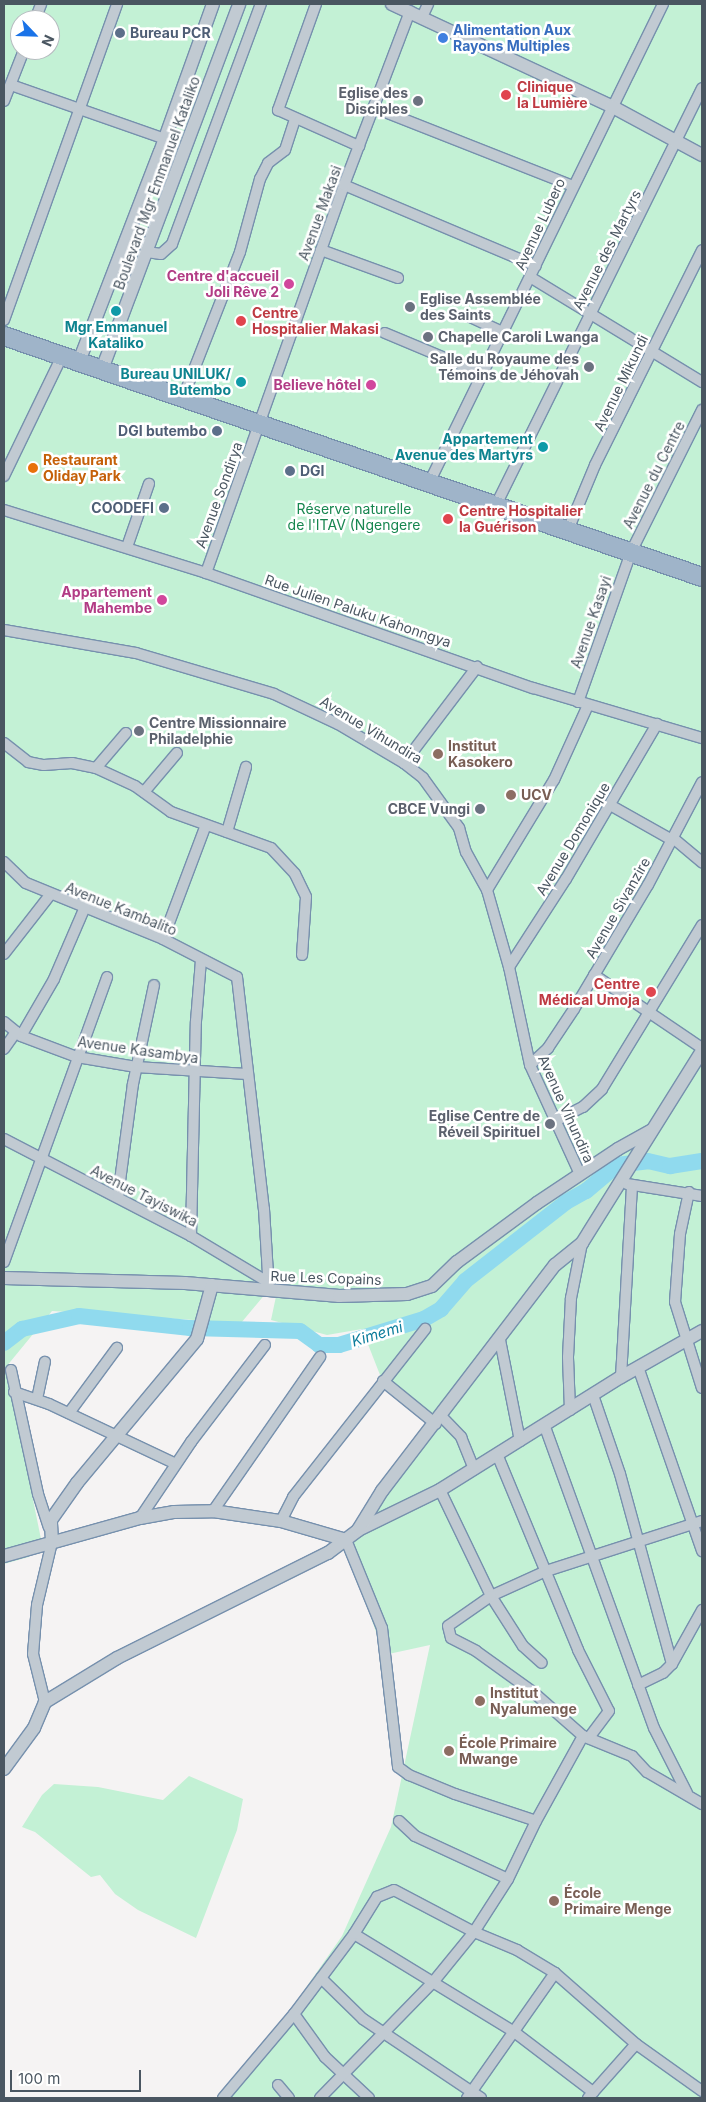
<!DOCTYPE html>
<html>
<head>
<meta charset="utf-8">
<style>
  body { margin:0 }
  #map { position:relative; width:706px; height:2102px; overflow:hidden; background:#f5f3f3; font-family:Inter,sans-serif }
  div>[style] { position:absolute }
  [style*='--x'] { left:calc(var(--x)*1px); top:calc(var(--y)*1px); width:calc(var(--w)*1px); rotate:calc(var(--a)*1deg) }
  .green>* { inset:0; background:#c3f1d5 }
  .river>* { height:16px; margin:-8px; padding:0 8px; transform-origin:8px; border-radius:8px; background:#90daee }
  .roads { filter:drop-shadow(1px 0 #7690ad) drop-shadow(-1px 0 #7690ad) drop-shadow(0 1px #7690ad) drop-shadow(0 -1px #7690ad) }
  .minor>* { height:10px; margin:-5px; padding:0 5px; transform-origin:5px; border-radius:5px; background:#c1cad2 }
  .tertiary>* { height:12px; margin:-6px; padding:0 6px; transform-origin:6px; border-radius:6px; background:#c1cad2 }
  .trunk>* { height:18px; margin:-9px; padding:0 9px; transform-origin:9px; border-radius:9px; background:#9fb4c9 }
  .dots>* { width:14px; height:14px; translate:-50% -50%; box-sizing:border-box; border:2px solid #fff; border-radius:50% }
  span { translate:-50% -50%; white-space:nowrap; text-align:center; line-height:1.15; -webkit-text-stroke:5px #fff; paint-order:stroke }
  .shop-label { font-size:14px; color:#366cbe; font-weight:700 }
  .left { translate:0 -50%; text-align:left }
  .service-label { font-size:14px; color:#4e5e75; font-weight:700 }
  .right { translate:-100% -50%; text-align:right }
  .health-label { font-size:14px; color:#be3a42; font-weight:700 }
  .worship-label { font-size:14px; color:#5b616d; font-weight:700 }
  .street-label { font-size:14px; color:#4a5661 }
  .hotel-label { font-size:14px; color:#b23c85; font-weight:700 }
  .culture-label { font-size:14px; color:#0d838f; font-weight:700 }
  .food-label { font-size:14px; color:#c56008; font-weight:700 }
  .park-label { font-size:14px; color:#17864f }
  .education-label { font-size:14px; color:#785e54; font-weight:700 }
  .water-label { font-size:15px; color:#0c7c9b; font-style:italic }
  .frame { position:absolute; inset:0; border:5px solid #4a5661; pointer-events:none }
  .north { position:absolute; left:10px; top:10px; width:50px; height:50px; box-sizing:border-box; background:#fff; border:1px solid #b7bbc0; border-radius:50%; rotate:114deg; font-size:14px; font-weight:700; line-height:20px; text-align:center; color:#4a5661 }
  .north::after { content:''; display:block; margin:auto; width:18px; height:22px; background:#1a73e8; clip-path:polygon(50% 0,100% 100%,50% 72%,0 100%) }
  .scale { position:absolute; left:10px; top:2070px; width:131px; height:22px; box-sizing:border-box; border:2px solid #4a5661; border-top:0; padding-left:6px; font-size:15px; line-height:18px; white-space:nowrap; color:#4a5661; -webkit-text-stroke:4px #fff; paint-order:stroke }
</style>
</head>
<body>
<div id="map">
  <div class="green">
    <i style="clip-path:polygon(evenodd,4px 4px,702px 4px,702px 2098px,216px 2098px,238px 2079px,282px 2022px,342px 1936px,391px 1827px,430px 1645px,384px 1655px,349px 1555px,353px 1541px,387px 1491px,441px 1425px,382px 1380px,362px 1329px,327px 1335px,271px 1320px,278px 1287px,271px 1287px,241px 1323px,52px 1311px,6px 1367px,41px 1539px,29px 1557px,4px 1564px,4px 4px,20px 20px,50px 20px,50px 50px,20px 50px,20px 20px)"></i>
    <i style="clip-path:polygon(189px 1776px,243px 1799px,237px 1830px,196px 1938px,138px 1910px,115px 1894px,100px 1875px,91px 1877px,35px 1832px,22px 1827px,42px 1795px,54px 1784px,98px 1787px,163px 1800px)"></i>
  </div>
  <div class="river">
    <i style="--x:4;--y:1343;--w:23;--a:-38"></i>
    <i style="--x:22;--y:1329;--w:58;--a:-12.8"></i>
    <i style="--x:79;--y:1316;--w:112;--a:6.2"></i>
    <i style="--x:190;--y:1328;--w:110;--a:1.6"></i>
    <i style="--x:300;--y:1331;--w:24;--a:36"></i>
    <i style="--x:319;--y:1345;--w:20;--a:0"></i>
    <i style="--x:339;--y:1345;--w:89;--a:-17"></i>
    <i style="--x:424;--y:1319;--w:20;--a:-30"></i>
    <i style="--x:441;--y:1309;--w:37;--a:-49"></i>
    <i style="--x:465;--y:1281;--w:128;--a:-38"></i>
    <i style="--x:566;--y:1202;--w:23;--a:-29"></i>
    <i style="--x:586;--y:1191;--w:40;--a:-40"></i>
    <i style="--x:617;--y:1165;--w:31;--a:-7"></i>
    <i style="--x:648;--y:1161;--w:23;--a:13"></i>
    <i style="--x:670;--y:1166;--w:32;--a:-9"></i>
  </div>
  <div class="roads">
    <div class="minor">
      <i style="--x:316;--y:4;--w:113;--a:109.7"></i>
      <i style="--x:278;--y:110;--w:89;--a:24"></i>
      <i style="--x:422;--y:17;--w:14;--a:-65"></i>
      <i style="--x:35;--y:20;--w:17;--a:-69"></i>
      <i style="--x:11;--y:85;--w:163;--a:19.3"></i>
      <i style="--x:4;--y:101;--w:55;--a:-68.6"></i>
      <i style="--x:375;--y:108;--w:213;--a:21.5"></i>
      <i style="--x:344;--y:185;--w:208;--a:22.9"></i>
      <i style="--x:321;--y:250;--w:82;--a:20"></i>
      <i style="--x:147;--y:252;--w:14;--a:8"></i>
      <i style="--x:161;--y:254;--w:15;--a:-42"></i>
      <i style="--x:172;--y:244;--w:256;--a:-69.7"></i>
      <i style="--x:530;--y:277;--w:202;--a:31.4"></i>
      <i style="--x:468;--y:316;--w:38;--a:25"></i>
      <i style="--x:4;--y:320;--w:336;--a:-70.3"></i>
      <i style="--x:385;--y:333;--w:106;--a:22.7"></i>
      <i style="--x:182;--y:400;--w:159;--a:-68.6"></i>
      <i style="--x:240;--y:252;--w:76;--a:-74.7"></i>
      <i style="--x:260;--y:179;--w:18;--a:-63"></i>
      <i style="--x:268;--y:163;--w:21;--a:-37"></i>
      <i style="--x:285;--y:150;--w:32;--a:-72"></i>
      <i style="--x:4;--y:476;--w:131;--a:-64.2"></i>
      <i style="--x:429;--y:483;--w:533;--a:-63.96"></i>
      <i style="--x:496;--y:505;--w:465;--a:-63.7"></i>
      <i style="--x:4;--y:510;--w:212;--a:17.3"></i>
      <i style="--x:206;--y:573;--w:347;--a:19.4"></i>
      <i style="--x:533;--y:688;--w:176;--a:16.5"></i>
      <i style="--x:568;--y:530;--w:70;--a:-67.4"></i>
      <i style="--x:595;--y:465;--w:240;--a:-63.5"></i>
      <i style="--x:127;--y:547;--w:67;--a:-70.8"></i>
      <i style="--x:206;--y:573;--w:412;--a:-70.4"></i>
      <i style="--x:344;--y:185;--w:186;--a:-69.2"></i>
      <i style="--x:4;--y:630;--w:134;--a:9.9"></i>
      <i style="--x:136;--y:653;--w:144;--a:16.5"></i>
      <i style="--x:274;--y:694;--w:71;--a:25.1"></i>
      <i style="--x:338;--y:724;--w:77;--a:30.6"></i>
      <i style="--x:404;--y:763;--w:24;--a:38"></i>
      <i style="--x:423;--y:778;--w:62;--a:54.2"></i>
      <i style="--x:459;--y:828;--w:25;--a:74"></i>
      <i style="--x:466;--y:852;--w:43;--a:61.1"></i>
      <i style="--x:487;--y:890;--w:80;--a:74.1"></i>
      <i style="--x:509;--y:967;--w:100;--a:77.9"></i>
      <i style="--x:530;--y:1065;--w:120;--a:65.4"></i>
      <i style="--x:578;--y:702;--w:159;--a:-70.5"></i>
      <i style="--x:631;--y:552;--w:159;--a:-63.4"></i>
      <i style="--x:4;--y:743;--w:31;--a:38"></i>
      <i style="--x:28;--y:762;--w:16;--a:11"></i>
      <i style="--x:44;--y:765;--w:28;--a:-4"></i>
      <i style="--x:72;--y:763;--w:25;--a:12"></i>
      <i style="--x:96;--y:768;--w:43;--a:24.8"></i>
      <i style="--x:135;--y:786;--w:44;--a:35.8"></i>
      <i style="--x:171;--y:812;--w:106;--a:19.8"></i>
      <i style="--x:271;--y:848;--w:35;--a:47"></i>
      <i style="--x:295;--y:874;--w:25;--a:64"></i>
      <i style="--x:306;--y:897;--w:58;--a:93.9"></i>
      <i style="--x:404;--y:763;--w:121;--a:-52.8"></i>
      <i style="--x:96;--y:768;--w:46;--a:-49.4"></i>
      <i style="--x:144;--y:792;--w:51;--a:-49.8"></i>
      <i style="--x:610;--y:805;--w:71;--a:29.4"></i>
      <i style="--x:227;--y:832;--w:68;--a:-73.7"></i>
      <i style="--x:673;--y:838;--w:38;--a:40"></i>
      <i style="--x:4;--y:862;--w:30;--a:44"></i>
      <i style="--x:26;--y:883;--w:148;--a:22.2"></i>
      <i style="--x:163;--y:939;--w:83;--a:27.2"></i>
      <i style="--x:237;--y:977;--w:234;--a:83.4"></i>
      <i style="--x:264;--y:1209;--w:82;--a:86.5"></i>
      <i style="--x:487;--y:890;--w:129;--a:-58.7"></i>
      <i style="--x:554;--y:780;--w:82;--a:-65.6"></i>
      <i style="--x:163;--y:939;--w:120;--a:-69.4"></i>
      <i style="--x:4;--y:954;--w:75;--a:-52.1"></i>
      <i style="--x:509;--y:967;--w:105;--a:-57.1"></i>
      <i style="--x:566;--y:879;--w:180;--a:-59.6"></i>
      <i style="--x:594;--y:975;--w:130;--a:34.1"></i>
      <i style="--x:4;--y:1022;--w:22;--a:39"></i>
      <i style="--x:21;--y:1036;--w:60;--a:20.6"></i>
      <i style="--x:77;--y:1057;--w:60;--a:9.6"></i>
      <i style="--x:136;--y:1067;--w:111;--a:3.6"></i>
      <i style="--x:21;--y:1036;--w:66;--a:-59.9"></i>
      <i style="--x:54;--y:979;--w:78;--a:-66.7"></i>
      <i style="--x:4;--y:1049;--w:21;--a:-55"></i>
      <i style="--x:530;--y:1065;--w:25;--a:-43"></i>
      <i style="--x:548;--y:1048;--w:47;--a:-56.3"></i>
      <i style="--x:574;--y:1009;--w:144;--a:-59.2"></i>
      <i style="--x:648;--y:885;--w:116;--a:-62.3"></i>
      <i style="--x:557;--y:1120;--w:29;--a:-27"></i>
      <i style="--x:583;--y:1107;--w:26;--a:-43"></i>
      <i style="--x:602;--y:1089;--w:192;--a:-58.6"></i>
      <i style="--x:4;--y:1139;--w:211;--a:27.4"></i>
      <i style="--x:191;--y:1236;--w:90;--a:30.9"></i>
      <i style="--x:627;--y:1184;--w:76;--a:9.1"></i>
      <i style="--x:689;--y:1192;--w:43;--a:102.1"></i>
      <i style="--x:680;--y:1234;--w:68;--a:94.2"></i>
      <i style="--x:675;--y:1302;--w:90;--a:72.6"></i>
      <i style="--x:118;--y:1196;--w:113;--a:-82.4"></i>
      <i style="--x:133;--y:1084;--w:101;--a:-78"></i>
      <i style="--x:191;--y:1236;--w:215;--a:-88.7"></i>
      <i style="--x:196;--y:1021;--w:61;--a:-85.3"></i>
      <i style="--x:4;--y:1262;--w:303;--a:-70.1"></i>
      <i style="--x:500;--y:1340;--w:103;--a:78.8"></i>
      <i style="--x:638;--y:1367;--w:195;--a:70.8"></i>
      <i style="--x:11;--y:1370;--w:127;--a:77.7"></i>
      <i style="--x:38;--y:1494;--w:35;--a:72"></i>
      <i style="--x:621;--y:1377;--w:192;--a:-86.7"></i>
      <i style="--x:383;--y:1381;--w:68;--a:39.1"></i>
      <i style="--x:14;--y:1392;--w:37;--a:19"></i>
      <i style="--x:49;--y:1404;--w:140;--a:25.3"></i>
      <i style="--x:593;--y:1395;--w:83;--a:71.1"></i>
      <i style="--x:620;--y:1474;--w:197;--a:74.7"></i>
      <i style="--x:37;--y:1399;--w:38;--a:-78"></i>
      <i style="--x:570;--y:1410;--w:53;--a:-92.2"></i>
      <i style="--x:568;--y:1357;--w:59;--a:-87.1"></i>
      <i style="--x:571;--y:1298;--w:56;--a:-78.7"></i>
      <i style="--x:69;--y:1413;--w:81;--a:-53.6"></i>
      <i style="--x:442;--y:1417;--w:28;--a:46"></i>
      <i style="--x:461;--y:1437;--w:35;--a:68"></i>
      <i style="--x:545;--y:1427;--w:320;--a:70.1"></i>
      <i style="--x:654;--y:1728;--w:73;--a:63.1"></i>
      <i style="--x:497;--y:1454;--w:212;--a:67.5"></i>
      <i style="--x:578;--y:1650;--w:68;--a:63.1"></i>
      <i style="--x:609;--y:1711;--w:34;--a:127"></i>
      <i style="--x:440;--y:1490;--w:118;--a:64.3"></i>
      <i style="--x:491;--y:1596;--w:59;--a:57.4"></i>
      <i style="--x:523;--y:1646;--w:25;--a:42"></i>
      <i style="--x:213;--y:1511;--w:188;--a:-55.2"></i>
      <i style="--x:140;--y:1518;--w:92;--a:-56.1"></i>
      <i style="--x:191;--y:1442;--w:122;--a:-52.7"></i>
      <i style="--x:281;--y:1521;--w:27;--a:-63"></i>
      <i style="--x:293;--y:1497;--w:214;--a:-51.8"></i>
      <i style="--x:702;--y:1521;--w:164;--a:162.2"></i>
      <i style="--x:546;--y:1571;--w:60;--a:155.6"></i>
      <i style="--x:491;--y:1596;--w:52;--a:145.1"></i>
      <i style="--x:448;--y:1626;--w:12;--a:76"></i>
      <i style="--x:451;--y:1638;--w:28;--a:27"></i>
      <i style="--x:476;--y:1651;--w:70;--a:35.7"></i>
      <i style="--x:533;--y:1692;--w:67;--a:41.3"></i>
      <i style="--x:583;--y:1736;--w:53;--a:22.2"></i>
      <i style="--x:632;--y:1756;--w:22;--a:47"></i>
      <i style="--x:647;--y:1772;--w:64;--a:30.2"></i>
      <i style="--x:346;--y:1540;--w:95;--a:67.8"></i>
      <i style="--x:382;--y:1628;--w:140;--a:83.4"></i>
      <i style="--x:398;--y:1767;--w:14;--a:36"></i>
      <i style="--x:409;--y:1775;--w:50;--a:22.4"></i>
      <i style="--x:455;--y:1794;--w:85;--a:18.4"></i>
      <i style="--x:638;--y:1685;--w:28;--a:-26"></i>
      <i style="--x:663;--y:1673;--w:13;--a:-45"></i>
      <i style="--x:672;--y:1664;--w:62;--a:-60.9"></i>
      <i style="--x:45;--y:1702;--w:49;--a:-104"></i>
      <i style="--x:33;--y:1654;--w:49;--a:-85.3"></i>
      <i style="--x:37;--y:1605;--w:65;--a:-76.6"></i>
      <i style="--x:399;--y:1821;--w:22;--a:43"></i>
      <i style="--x:415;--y:1836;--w:102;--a:24.8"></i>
      <i style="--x:354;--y:1934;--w:186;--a:31.4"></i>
      <i style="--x:513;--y:2031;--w:101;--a:37.3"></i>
      <i style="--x:321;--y:1978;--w:59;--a:44.3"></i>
      <i style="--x:363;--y:2019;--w:142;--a:33.8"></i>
      <i style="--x:294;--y:2014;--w:53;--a:54.2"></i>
      <i style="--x:325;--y:2057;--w:60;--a:43"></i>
      <i style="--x:278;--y:2085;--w:17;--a:50"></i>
      <i style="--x:223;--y:2098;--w:110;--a:-49.8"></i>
      <i style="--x:294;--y:2014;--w:100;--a:-53.1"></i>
      <i style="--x:354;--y:1934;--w:44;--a:-58.1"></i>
      <i style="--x:377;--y:1897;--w:18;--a:-22"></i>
      <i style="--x:394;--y:1890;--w:90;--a:27.7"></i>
      <i style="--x:474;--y:1932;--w:47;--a:22.7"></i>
      <i style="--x:517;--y:1950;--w:44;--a:31.2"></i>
      <i style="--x:555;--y:1973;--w:108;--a:41.2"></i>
      <i style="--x:636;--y:2044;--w:81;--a:35.5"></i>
      <i style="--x:320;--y:2098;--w:163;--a:-45.7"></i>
      <i style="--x:434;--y:1981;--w:63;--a:-50.8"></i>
      <i style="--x:474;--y:1932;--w:63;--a:-57.3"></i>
      <i style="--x:508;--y:1879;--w:64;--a:-64.2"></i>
      <i style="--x:536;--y:1821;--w:97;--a:-61.1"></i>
      <i style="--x:467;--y:2098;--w:153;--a:-54.9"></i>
      <i style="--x:588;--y:2098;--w:72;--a:-48.4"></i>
    </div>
    <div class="tertiary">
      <i style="--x:392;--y:4;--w:242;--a:25"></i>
      <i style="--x:611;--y:106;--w:103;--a:28.3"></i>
      <i style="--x:78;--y:364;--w:227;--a:-68.9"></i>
      <i style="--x:160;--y:152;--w:157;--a:-70.3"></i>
      <i style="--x:101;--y:372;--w:393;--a:-69.4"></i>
      <i style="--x:4;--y:1278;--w:181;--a:1.6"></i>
      <i style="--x:185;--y:1283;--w:155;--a:4.8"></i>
      <i style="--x:339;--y:1296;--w:68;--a:-1.7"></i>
      <i style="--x:407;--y:1294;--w:26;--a:-18"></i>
      <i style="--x:432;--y:1286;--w:35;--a:-44"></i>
      <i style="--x:457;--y:1262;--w:99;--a:-36.4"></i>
      <i style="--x:537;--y:1203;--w:97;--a:-33.7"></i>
      <i style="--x:618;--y:1149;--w:38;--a:-29"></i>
      <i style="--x:358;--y:1530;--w:91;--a:-26"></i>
      <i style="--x:440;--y:1490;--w:213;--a:-32"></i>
      <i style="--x:621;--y:1377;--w:93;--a:-29.6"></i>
      <i style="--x:52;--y:1542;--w:22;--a:-93"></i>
      <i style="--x:51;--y:1520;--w:45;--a:-54.9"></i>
      <i style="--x:77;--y:1483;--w:187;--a:-50.2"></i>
      <i style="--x:197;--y:1339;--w:56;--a:-74.5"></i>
      <i style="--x:4;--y:1556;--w:141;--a:-15.6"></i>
      <i style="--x:140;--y:1518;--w:35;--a:-10"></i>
      <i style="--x:174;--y:1512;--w:39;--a:-1"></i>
      <i style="--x:213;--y:1511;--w:69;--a:8.4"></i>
      <i style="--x:281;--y:1521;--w:68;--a:16.3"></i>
      <i style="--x:4;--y:1769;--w:51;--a:-53.8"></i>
      <i style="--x:34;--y:1728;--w:28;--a:-67"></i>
      <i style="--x:45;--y:1702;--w:84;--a:-31.4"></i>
      <i style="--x:117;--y:1658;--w:236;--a:-26.5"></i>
      <i style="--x:328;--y:1553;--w:38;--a:-37"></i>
      <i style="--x:358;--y:1530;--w:46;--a:-58.4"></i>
      <i style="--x:382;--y:1491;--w:285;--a:-52.6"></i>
      <i style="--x:555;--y:1265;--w:35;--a:-39"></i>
      <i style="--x:582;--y:1243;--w:226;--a:-58"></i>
    </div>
    <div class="trunk">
      <i style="--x:4;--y:336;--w:738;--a:19.05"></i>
    </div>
  </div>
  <div class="dots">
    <i style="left:120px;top:33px;background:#5c6f8a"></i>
    <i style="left:443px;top:38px;background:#3f7fe0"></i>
    <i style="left:506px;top:95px;background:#e0444e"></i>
    <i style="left:418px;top:101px;background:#6b7280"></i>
    <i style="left:289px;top:284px;background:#d1479c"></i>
    <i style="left:410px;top:307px;background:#6b7280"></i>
    <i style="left:116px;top:311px;background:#0f9aa8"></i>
    <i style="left:241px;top:321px;background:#e0444e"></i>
    <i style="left:428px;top:337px;background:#6b7280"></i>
    <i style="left:589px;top:367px;background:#6b7280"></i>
    <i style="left:241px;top:382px;background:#0f9aa8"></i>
    <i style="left:371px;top:385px;background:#d1479c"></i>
    <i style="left:217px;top:431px;background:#5c6f8a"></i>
    <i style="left:543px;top:447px;background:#0f9aa8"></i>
    <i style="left:33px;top:468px;background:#e8710a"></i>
    <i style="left:290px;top:471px;background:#5c6f8a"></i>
    <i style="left:164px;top:508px;background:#5c6f8a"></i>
    <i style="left:448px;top:519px;background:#e0444e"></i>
    <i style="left:162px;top:600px;background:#d1479c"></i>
    <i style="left:139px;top:731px;background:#6b7280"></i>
    <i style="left:438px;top:754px;background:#8d6e63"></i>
    <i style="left:511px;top:795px;background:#8d6e63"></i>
    <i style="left:480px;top:809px;background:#6b7280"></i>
    <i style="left:651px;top:992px;background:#e0444e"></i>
    <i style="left:550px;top:1124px;background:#6b7280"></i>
    <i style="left:480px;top:1701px;background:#8d6e63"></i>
    <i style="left:449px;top:1751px;background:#8d6e63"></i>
    <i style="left:554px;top:1901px;background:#8d6e63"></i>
  </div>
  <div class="shop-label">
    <span class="left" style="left:453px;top:38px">Alimentation Aux<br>Rayons Multiples</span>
  </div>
  <div class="service-label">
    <span class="left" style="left:130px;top:33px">Bureau PCR</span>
    <span class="right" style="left:207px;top:431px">DGI butembo</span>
    <span class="left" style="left:300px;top:471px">DGI</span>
    <span class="right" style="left:154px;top:508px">COODEFI</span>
  </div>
  <div class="health-label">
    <span class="left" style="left:517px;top:95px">Clinique<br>la Lumière</span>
    <span class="left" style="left:252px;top:321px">Centre<br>Hospitalier Makasi</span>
    <span class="left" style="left:459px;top:519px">Centre Hospitalier<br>la Guérison</span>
    <span class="right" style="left:640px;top:992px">Centre<br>Médical Umoja</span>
  </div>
  <div class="worship-label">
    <span class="right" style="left:408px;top:101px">Eglise des<br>Disciples</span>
    <span class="left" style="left:420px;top:307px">Eglise Assemblée<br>des Saints</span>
    <span class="left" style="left:438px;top:337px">Chapelle Caroli Lwanga</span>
    <span class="right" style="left:579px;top:367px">Salle du Royaume des<br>Témoins de Jéhovah</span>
    <span class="left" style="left:149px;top:731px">Centre Missionnaire<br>Philadelphie</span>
    <span class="right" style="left:470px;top:809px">CBCE Vungi</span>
    <span class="right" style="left:540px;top:1124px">Eglise Centre de<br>Réveil Spirituel</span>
  </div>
  <div class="street-label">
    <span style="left:157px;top:183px;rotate:-70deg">Boulevard Mgr Emmanuel Kataliko</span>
    <span style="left:320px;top:213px;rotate:-70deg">Avenue Makasi</span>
    <span style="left:540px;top:224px;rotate:-65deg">Avenue Lubero</span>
    <span style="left:607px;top:250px;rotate:-63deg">Avenue des Martyrs</span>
    <span style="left:621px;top:383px;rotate:-64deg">Avenue Mikundi</span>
    <span style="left:654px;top:475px;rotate:-63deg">Avenue du Centre</span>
    <span style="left:219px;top:495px;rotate:-70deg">Avenue Sondirya</span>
    <span style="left:358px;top:611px;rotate:19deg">Rue Julien Paluku Kahonngya</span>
    <span style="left:591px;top:622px;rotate:-71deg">Avenue Kasayi</span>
    <span style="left:371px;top:730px;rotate:31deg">Avenue Vihundira</span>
    <span style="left:573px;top:839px;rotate:-59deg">Avenue Domonique</span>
    <span style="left:618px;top:908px;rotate:-60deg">Avenue Sivanzire</span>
    <span style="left:121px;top:909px;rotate:22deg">Avenue Kambalito</span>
    <span style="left:138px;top:1050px;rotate:8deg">Avenue Kasambya</span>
    <span style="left:566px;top:1109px;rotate:66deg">Avenue Vihundira</span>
    <span style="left:144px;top:1196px;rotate:27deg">Avenue Tayiswika</span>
    <span style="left:326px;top:1278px;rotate:2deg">Rue Les Copains</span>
  </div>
  <div class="hotel-label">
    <span class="right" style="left:279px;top:284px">Centre d'accueil<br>Joli Rêve 2</span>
    <span class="right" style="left:361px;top:385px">Believe hôtel</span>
    <span class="right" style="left:152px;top:600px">Appartement<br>Mahembe</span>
  </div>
  <div class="culture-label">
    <span style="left:116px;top:335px">Mgr Emmanuel<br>Kataliko</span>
    <span class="right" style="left:231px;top:382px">Bureau UNILUK/<br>Butembo</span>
    <span class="right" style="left:533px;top:447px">Appartement<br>Avenue des Martyrs</span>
  </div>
  <div class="food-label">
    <span class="left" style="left:43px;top:468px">Restaurant<br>Oliday Park</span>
  </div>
  <div class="park-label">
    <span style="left:354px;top:517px">Réserve naturelle<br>de l'ITAV (Ngengere</span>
  </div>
  <div class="education-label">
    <span class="left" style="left:448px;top:754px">Institut<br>Kasokero</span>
    <span class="left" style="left:521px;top:795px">UCV</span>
    <span class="left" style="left:490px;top:1701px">Institut<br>Nyalumenge</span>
    <span class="left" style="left:459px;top:1751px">École Primaire<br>Mwange</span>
    <span class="left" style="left:564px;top:1901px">École<br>Primaire Menge</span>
  </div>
  <div class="water-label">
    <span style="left:377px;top:1334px;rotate:-17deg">Kimemi</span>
  </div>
  <div class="frame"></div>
  <div class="north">N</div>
  <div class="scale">100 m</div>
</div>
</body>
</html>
